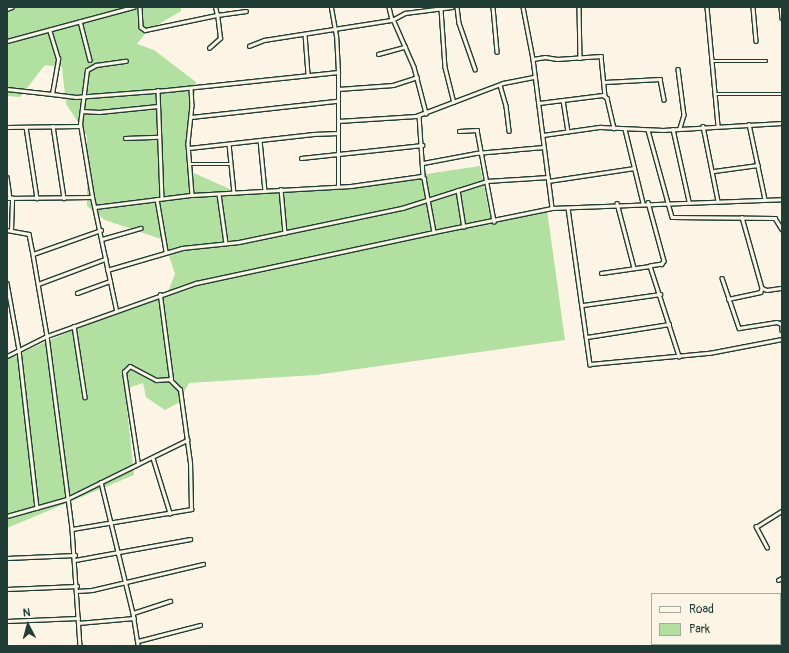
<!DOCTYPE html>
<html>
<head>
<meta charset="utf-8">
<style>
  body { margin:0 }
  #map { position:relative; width:789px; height:653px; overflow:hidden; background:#fcf5e5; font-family:Pangolin,sans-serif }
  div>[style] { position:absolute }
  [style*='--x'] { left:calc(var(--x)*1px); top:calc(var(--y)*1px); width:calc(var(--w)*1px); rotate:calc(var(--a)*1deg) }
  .green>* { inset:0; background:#b1e0a0 }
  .roads { filter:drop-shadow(1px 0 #1f3d34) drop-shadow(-1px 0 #1f3d34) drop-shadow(0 1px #1f3d34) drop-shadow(0 -1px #1f3d34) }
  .minor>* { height:2.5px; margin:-1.25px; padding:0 1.25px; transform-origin:1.25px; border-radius:1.25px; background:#fcf5e5 }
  span { translate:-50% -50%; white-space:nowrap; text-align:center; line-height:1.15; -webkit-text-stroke:3px #fcf5e5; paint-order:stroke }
  .frame { position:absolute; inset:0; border:8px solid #1f3d34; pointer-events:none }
  .legend { position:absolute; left:651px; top:593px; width:130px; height:52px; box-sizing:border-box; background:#fcf5e5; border:1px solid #a4ab9e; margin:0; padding:5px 7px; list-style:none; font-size:12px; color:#1f3d34 }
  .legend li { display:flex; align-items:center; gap:8px; height:20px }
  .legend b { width:20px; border:1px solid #a4ab9e }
  .north { position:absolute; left:8px; top:605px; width:40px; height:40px; -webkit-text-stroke:3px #fcf5e5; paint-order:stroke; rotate:354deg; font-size:11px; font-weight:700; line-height:16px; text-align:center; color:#1f3d34 }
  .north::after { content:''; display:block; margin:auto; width:14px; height:18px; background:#1f3d34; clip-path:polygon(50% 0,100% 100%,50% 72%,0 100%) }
</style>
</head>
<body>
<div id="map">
  <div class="green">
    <i style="clip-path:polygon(7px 7px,181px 7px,181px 11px,147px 31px,137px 44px,154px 50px,196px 82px,187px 170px,241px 194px,346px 186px,480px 166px,491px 221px,547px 210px,565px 340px,315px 375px,189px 383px,178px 403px,165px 410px,146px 397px,143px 383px,125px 389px,134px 475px,7px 528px,7px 359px,84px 325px,166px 297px,175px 274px,164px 240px,105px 220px,87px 206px,87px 136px,66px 104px,62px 67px,45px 65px,20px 97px,7px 96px)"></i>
  </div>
  <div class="roads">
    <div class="minor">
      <i style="--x:140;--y:7;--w:20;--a:87"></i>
      <i style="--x:141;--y:27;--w:5;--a:37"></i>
      <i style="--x:145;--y:30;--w:74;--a:-11.8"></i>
      <i style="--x:217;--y:15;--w:8;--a:-104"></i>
      <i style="--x:389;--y:7;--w:13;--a:77"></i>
      <i style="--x:457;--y:7;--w:16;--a:83"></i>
      <i style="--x:459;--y:23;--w:49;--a:70.8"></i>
      <i style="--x:493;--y:7;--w:45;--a:84.9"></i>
      <i style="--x:523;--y:7;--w:53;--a:79.1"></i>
      <i style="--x:533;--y:59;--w:150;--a:82.7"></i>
      <i style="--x:579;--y:7;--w:51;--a:88.9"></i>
      <i style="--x:707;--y:7;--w:119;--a:84.7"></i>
      <i style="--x:753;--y:7;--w:34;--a:85"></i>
      <i style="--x:781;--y:7;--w:11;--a:85"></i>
      <i style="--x:7;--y:9;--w:5;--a:-22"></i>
      <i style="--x:441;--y:9;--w:58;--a:86.1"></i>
      <i style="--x:445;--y:67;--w:36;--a:76"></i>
      <i style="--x:393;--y:19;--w:52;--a:66.4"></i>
      <i style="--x:414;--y:67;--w:48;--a:75.4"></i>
      <i style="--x:80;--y:21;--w:40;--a:75.6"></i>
      <i style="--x:305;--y:34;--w:40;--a:85.7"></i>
      <i style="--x:7;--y:41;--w:131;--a:-15.1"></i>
      <i style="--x:249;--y:46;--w:16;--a:-22"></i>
      <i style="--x:264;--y:40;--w:130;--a:-8.9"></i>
      <i style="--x:392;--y:20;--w:15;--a:-28"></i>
      <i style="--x:405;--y:13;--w:47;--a:-7.3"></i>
      <i style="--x:209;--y:48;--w:15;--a:-42"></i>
      <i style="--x:220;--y:38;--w:23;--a:-97"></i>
      <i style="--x:217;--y:15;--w:29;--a:-8"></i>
      <i style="--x:378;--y:54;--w:28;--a:-15"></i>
      <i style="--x:533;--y:59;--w:12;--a:-9"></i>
      <i style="--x:545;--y:57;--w:12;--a:9"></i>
      <i style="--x:557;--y:59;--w:44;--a:-3.9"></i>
      <i style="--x:601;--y:56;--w:40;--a:84.3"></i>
      <i style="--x:712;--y:61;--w:54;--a:0"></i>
      <i style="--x:678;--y:69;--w:46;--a:82.6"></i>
      <i style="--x:684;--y:115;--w:14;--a:107"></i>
      <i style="--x:605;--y:82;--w:55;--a:-3.1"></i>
      <i style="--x:660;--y:79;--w:21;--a:79"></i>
      <i style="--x:500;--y:85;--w:22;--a:74"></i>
      <i style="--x:506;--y:106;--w:25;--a:83"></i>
      <i style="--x:191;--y:88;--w:17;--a:87"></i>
      <i style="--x:192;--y:105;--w:39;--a:96"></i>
      <i style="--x:188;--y:144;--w:51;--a:85.5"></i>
      <i style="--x:7;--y:89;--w:45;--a:6.3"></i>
      <i style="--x:52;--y:94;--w:36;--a:-80"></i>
      <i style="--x:58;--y:59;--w:30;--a:-107"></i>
      <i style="--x:338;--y:89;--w:55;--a:-4.2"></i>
      <i style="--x:393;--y:85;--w:25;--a:-18"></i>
      <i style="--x:158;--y:90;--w:108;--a:87.9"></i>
      <i style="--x:52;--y:94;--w:24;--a:7"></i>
      <i style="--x:76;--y:97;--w:91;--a:-4.4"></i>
      <i style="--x:167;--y:90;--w:172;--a:-6"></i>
      <i style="--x:338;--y:72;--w:36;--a:-93"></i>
      <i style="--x:336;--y:36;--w:29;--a:-100"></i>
      <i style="--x:715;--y:94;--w:67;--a:0"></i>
      <i style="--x:563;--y:100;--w:31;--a:81"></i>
      <i style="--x:539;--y:103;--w:64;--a:-7.1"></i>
      <i style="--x:603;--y:95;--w:5;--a:37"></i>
      <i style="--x:607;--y:98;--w:31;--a:77"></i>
      <i style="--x:82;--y:111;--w:17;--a:3"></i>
      <i style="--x:99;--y:112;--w:59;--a:-5.8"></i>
      <i style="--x:419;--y:115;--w:61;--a:86.2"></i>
      <i style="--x:191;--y:117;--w:147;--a:-6.3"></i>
      <i style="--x:338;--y:121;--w:78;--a:-3.7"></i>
      <i style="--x:416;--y:116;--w:93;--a:-20.8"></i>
      <i style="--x:503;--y:83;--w:32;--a:-11"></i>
      <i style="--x:749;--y:124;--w:77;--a:78"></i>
      <i style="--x:53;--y:126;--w:73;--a:81.3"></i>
      <i style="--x:703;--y:126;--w:76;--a:78.7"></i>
      <i style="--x:7;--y:127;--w:73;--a:-0.8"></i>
      <i style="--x:26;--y:127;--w:72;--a:81.2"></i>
      <i style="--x:625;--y:129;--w:76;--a:76.3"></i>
      <i style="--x:673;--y:129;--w:74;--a:77.5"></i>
      <i style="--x:648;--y:130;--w:90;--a:74.6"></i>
      <i style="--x:672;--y:217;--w:103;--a:0.6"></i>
      <i style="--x:775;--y:218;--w:13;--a:58"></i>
      <i style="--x:459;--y:131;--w:18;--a:-3"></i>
      <i style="--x:477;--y:130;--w:93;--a:79.4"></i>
      <i style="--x:543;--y:135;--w:58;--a:-8"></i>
      <i style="--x:600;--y:127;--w:63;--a:2.7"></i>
      <i style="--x:663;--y:130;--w:119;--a:-3.4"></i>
      <i style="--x:125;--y:138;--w:34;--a:-2"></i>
      <i style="--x:260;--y:140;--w:51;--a:84.4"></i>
      <i style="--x:229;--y:144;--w:49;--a:84.2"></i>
      <i style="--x:189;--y:148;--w:125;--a:-6.4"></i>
      <i style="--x:313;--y:134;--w:25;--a:-2"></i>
      <i style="--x:301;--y:158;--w:122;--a:-6.1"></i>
      <i style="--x:423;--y:163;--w:54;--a:-10.7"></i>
      <i style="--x:476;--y:153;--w:68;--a:-5"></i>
      <i style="--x:190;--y:164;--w:40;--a:0"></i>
      <i style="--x:714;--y:171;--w:44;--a:-7.8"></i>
      <i style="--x:7;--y:177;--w:21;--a:82"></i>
      <i style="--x:548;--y:181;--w:87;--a:-8.6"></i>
      <i style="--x:338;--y:185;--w:113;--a:-90"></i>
      <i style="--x:281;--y:189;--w:44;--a:84.8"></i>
      <i style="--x:458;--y:190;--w:37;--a:81"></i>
      <i style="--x:219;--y:194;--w:49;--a:81.9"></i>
      <i style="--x:7;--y:198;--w:85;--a:-0.7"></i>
      <i style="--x:157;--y:199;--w:53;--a:80.2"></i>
      <i style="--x:648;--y:202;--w:61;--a:74.8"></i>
      <i style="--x:664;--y:261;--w:4;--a:124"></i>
      <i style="--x:662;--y:264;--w:12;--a:171"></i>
      <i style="--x:617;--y:203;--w:67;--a:75.3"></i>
      <i style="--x:95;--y:207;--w:98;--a:-7.1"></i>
      <i style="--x:192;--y:195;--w:159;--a:-3.2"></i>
      <i style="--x:351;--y:186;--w:71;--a:-8.1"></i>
      <i style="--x:421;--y:176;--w:4;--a:34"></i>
      <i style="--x:424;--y:178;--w:55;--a:79.5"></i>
      <i style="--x:568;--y:208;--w:158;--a:82"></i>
      <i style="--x:590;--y:364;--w:120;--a:-5.3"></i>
      <i style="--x:709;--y:353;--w:74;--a:-10.9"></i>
      <i style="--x:742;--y:217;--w:74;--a:74.3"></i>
      <i style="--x:762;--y:288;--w:5;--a:22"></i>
      <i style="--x:767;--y:290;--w:15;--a:-8"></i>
      <i style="--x:7;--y:230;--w:22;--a:10"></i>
      <i style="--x:29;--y:234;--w:15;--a:79"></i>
      <i style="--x:32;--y:249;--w:88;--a:80.2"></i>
      <i style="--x:47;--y:336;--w:195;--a:82.6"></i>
      <i style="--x:72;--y:529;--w:117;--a:86.1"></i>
      <i style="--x:11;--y:230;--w:32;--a:-88"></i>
      <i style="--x:102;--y:239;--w:40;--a:-16"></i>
      <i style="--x:33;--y:254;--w:72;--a:-19.4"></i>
      <i style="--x:107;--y:270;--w:78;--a:-16.3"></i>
      <i style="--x:182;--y:248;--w:57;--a:-6"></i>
      <i style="--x:239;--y:242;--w:167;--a:-11.8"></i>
      <i style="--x:402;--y:208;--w:89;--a:-17.6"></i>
      <i style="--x:487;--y:181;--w:61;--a:-3.8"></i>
      <i style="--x:601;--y:273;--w:49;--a:-8.1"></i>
      <i style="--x:650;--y:266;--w:95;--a:72.1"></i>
      <i style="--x:722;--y:278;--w:53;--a:71.2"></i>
      <i style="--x:739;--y:328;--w:38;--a:-9"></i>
      <i style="--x:777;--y:322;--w:4;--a:27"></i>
      <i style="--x:7;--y:283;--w:68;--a:79.8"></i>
      <i style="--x:19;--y:350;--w:159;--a:83.5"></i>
      <i style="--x:38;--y:284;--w:72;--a:-20.5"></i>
      <i style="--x:77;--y:293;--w:35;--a:-20"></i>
      <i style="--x:728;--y:299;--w:33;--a:-12"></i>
      <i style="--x:760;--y:292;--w:4;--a:-63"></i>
      <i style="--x:583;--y:305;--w:78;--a:-8.1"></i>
      <i style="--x:116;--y:310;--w:116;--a:-102"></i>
      <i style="--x:92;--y:197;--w:74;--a:-99.3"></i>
      <i style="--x:80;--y:124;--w:54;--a:-82.6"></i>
      <i style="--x:87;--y:70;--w:10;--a:-29"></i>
      <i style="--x:96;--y:65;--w:30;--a:-8"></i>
      <i style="--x:782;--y:322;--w:8;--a:90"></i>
      <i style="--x:74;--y:326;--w:72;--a:81.2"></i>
      <i style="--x:587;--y:337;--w:83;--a:-9"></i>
      <i style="--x:7;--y:356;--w:45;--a:-26.6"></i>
      <i style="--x:47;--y:336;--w:158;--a:-19.6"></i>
      <i style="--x:196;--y:283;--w:243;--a:-12.1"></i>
      <i style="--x:434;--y:232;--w:120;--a:-11.5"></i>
      <i style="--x:552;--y:208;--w:230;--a:-2.2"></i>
      <i style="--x:153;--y:458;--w:58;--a:72.8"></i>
      <i style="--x:138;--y:464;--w:55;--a:-26.1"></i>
      <i style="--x:101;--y:482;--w:135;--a:76.3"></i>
      <i style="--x:133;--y:613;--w:33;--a:81"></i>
      <i style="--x:7;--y:516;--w:62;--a:-15.8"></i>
      <i style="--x:67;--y:499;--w:79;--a:-26.2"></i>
      <i style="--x:138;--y:464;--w:93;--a:-98.7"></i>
      <i style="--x:124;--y:372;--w:8;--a:-45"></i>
      <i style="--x:130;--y:366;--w:30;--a:28"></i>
      <i style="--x:156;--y:380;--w:15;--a:-4"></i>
      <i style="--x:171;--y:379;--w:85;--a:-97.5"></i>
      <i style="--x:72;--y:529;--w:121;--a:-9.5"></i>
      <i style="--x:191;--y:509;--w:46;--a:-91.2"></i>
      <i style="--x:190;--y:463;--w:74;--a:-97.8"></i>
      <i style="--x:180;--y:390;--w:14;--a:-135"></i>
      <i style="--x:767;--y:548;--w:24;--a:-118"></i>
      <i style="--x:756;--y:527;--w:31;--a:-32"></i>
      <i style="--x:7;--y:558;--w:68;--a:-2.5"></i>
      <i style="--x:75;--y:560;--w:117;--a:-10.3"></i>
      <i style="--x:778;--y:580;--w:4;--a:-27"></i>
      <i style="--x:7;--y:589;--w:70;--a:-2.5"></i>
      <i style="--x:77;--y:591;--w:15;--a:-4"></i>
      <i style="--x:92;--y:590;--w:114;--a:-13.2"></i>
      <i style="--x:133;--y:613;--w:39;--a:-18"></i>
      <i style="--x:7;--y:621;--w:71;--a:-2.4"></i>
      <i style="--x:78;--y:623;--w:56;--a:-5.1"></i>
      <i style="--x:138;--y:641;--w:64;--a:-14.5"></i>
    </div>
  </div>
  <div class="frame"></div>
  <ul class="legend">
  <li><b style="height:5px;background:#fcf5e5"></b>Road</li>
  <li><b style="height:11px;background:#b1e0a0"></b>Park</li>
  </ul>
  <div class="north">N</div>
</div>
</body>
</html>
